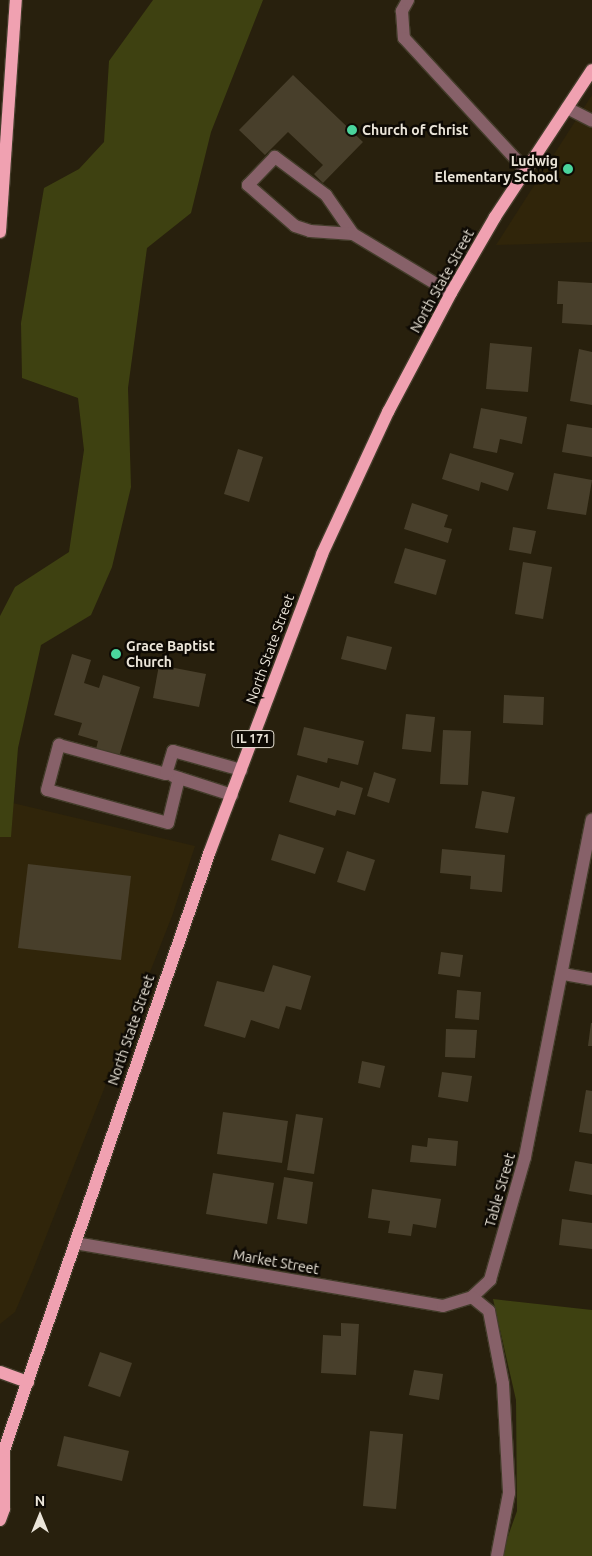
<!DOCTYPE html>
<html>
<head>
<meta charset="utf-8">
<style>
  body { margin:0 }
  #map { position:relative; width:592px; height:1556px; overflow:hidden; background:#28200d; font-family:Ubuntu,sans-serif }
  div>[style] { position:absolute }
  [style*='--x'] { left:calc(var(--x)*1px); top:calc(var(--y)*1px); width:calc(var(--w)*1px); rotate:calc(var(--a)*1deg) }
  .built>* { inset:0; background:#30250a }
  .green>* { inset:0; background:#3e4111 }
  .building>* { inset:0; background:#483f2b }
  .roads { filter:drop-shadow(1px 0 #433c2a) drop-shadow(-1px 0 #433c2a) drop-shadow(0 1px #433c2a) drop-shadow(0 -1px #433c2a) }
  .minor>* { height:12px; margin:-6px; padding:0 6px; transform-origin:6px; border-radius:6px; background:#876169 }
  .major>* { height:12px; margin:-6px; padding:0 6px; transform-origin:6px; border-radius:6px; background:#f0a1b1 }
  .dots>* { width:14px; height:14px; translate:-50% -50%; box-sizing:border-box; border:2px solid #0e0a04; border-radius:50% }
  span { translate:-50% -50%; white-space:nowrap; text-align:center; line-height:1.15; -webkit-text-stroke:5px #0e0a04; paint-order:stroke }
  .shield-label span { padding:1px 4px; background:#0e0a04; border:1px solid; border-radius:4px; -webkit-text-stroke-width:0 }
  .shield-label { font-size:12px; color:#ebe5d9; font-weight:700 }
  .poi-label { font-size:14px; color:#ebe5d9; font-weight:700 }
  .left { translate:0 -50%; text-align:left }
  .right { translate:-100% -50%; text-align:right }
  .street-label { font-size:14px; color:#ebe5d9 }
  .north { position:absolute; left:15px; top:1491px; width:50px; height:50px; -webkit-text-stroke:4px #0e0a04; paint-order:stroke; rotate:0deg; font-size:14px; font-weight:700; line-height:20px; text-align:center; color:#ebe5d9 }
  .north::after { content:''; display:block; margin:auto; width:18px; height:22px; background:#ebe5d9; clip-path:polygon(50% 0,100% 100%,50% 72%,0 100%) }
</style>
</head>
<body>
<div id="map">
  <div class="built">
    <i style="clip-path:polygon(592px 95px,592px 242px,496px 245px)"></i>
    <i style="clip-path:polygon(0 800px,195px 846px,172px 916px,32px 1272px,15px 1312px,0 1324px)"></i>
  </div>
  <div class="green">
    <i style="clip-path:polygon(153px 0,263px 0,211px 132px,191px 213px,147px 248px,128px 388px,131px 487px,112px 567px,91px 615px,41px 645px,18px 748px,11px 837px,0 837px,0 616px,15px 587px,69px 552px,84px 450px,78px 398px,22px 378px,21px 323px,44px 188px,79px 169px,104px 142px,109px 61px)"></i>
    <i style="clip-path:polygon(493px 1299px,592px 1310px,592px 1556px,501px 1556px,517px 1511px,516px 1400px)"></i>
  </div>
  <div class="building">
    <i style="clip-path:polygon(293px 75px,363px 142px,323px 183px,314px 174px,323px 165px,288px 132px,265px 155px,239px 130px)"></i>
    <i style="clip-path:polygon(558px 281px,592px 283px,592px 325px,562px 323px,563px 304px,557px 304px)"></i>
    <i style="clip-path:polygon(490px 343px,532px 347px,528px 392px,486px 389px)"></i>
    <i style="clip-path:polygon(579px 349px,592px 352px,592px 405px,570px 401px)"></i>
    <i style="clip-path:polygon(481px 408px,527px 417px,522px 444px,500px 439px,497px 453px,473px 448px)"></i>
    <i style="clip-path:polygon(567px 424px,592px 428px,592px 457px,562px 452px)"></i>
    <i style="clip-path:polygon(238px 449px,263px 457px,249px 502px,224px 494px)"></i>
    <i style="clip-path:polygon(450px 453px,514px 473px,508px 491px,481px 482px,479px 491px,442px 479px)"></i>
    <i style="clip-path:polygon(554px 473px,592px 480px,586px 515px,547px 509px)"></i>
    <i style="clip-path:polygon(412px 503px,448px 515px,444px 527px,452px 529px,448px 543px,404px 529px)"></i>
    <i style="clip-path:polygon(513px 527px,536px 531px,531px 554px,509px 550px)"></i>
    <i style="clip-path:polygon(405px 548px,446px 560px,436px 595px,394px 583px)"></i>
    <i style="clip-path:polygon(523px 562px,552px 567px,543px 619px,515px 614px)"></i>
    <i style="clip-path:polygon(347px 636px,392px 647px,386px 670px,341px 659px)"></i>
    <i style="clip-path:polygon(72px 654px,91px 660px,84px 683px,99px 688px,103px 675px,140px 687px,118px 760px,95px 753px,98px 741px,78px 735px,82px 723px,54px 715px)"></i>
    <i style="clip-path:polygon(159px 665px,206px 674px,199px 707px,153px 698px)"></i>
    <i style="clip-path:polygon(504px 695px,544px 697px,543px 725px,503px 723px)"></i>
    <i style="clip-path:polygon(406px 714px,435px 717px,431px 752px,402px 749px)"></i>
    <i style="clip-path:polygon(304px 727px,364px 741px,358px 765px,328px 758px,327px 763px,297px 755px)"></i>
    <i style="clip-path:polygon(443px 730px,471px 731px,468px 785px,440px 784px)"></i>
    <i style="clip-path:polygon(374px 772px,396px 779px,389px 803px,367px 796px)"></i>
    <i style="clip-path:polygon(297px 775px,339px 788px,341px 781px,363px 788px,355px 815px,337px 810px,335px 816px,289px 802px)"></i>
    <i style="clip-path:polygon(482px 791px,515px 797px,508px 833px,475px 828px)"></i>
    <i style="clip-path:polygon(279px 834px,324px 848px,315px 874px,271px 860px)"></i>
    <i style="clip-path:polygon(442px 849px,505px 855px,502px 892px,470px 889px,471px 876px,440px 873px)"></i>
    <i style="clip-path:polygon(347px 851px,375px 860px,365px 891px,337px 882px)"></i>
    <i style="clip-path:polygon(28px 864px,131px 876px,121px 960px,18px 948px)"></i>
    <i style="clip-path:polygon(441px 952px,463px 955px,460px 977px,438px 974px)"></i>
    <i style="clip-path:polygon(273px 965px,311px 976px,301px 1010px,286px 1006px,279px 1029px,251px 1020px,245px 1038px,204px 1026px,217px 981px,264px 992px)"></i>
    <i style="clip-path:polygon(457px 990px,481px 992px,479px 1020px,455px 1018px)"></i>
    <i style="clip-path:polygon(591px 1023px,592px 1023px,592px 1046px,588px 1046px)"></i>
    <i style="clip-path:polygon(446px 1029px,477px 1030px,475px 1058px,445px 1057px)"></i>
    <i style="clip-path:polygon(362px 1061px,385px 1066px,380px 1088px,358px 1083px)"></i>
    <i style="clip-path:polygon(442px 1072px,472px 1076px,468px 1102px,438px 1097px)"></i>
    <i style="clip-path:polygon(586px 1090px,592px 1091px,592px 1134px,579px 1132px)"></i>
    <i style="clip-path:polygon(223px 1112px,288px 1121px,282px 1163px,217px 1154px)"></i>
    <i style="clip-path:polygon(296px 1114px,323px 1118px,314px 1174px,287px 1170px)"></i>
    <i style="clip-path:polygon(428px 1138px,458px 1141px,456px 1166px,410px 1162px,412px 1145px,427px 1147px)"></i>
    <i style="clip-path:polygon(575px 1161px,592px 1164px,592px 1195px,569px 1191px)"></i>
    <i style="clip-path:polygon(213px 1173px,274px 1183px,267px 1224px,206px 1214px)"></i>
    <i style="clip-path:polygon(284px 1177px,313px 1182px,307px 1224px,277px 1219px)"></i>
    <i style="clip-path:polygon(372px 1189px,441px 1199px,436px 1228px,413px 1224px,411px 1236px,388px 1233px,390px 1221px,368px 1218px)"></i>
    <i style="clip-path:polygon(562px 1219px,592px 1223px,592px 1249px,559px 1245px)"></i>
    <i style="clip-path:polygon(341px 1323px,359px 1324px,356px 1375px,321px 1373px,323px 1335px,341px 1336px)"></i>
    <i style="clip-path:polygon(100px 1352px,132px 1363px,120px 1397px,88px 1386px)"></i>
    <i style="clip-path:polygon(414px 1370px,443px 1374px,439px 1400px,409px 1395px)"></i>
    <i style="clip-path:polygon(370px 1431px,403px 1434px,396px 1509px,363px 1506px)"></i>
    <i style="clip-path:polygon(64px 1436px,129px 1451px,122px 1481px,57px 1466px)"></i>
  </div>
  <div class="roads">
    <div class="minor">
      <i style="--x:408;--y:0;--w:13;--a:119"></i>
      <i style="--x:402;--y:11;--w:27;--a:86"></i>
      <i style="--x:404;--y:38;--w:178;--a:47.3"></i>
      <i style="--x:567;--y:108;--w:28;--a:27"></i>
      <i style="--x:353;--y:234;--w:47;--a:-124.7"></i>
      <i style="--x:326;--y:195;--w:64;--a:-143.3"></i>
      <i style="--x:275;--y:157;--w:39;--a:134"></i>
      <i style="--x:248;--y:185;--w:62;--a:41.1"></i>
      <i style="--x:295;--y:226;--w:16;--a:18"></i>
      <i style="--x:310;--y:231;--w:43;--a:4"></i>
      <i style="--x:353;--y:234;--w:114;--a:31"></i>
      <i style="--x:173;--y:776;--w:62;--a:17.9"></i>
      <i style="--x:179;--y:778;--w:46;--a:103.7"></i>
      <i style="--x:168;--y:823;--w:125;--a:-164.7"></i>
      <i style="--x:47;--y:790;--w:47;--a:-75.1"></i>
      <i style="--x:59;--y:745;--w:111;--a:15.2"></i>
      <i style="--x:166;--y:774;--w:24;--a:-73"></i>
      <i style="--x:173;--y:751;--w:71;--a:15.6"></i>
      <i style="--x:563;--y:974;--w:29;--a:10"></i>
      <i style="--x:75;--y:1243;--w:373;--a:9.7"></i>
      <i style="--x:443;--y:1306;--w:30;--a:-17"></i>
      <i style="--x:472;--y:1297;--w:25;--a:-43"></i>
      <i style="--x:490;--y:1280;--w:128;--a:-74.1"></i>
      <i style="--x:525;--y:1157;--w:344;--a:-78.8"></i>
      <i style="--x:472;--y:1297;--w:22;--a:39"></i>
      <i style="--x:489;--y:1311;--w:74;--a:79.1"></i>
      <i style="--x:503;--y:1384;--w:109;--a:86.8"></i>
      <i style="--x:509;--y:1493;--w:64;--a:100.8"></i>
    </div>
    <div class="major">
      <i style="--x:0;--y:232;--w:233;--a:-86.1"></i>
      <i style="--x:0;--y:1372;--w:30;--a:20"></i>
      <i style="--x:0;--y:1520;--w:12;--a:-70"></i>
      <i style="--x:4;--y:1509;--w:59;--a:-90"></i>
      <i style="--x:4;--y:1450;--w:633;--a:-71.02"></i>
      <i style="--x:210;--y:851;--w:317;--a:-69.3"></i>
      <i style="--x:322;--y:554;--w:157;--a:-65.1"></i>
      <i style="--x:388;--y:412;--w:135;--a:-62.1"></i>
      <i style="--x:451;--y:293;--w:88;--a:-59.9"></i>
      <i style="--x:495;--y:217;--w:176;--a:-56.6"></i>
    </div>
  </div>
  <div class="dots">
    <i style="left:352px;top:130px;background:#4ad49c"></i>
    <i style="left:568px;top:169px;background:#4ad49c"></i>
    <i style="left:116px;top:654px;background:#4ad49c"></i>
  </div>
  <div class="shield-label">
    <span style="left:253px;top:739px">IL 171</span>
  </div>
  <div class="poi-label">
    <span class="left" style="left:362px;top:130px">Church of Christ</span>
    <span class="right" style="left:558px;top:169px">Ludwig<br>Elementary School</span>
    <span class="left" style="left:126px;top:654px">Grace Baptist<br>Church</span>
  </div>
  <div class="street-label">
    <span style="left:442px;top:281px;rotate:-61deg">North State Street</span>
    <span style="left:270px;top:649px;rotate:-70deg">North State Street</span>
    <span style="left:131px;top:1030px;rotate:-71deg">North State Street</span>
    <span style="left:500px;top:1190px;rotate:-74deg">Table Street</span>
    <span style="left:276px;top:1262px;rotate:10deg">Market Street</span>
  </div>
  <div class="north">N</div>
</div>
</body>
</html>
